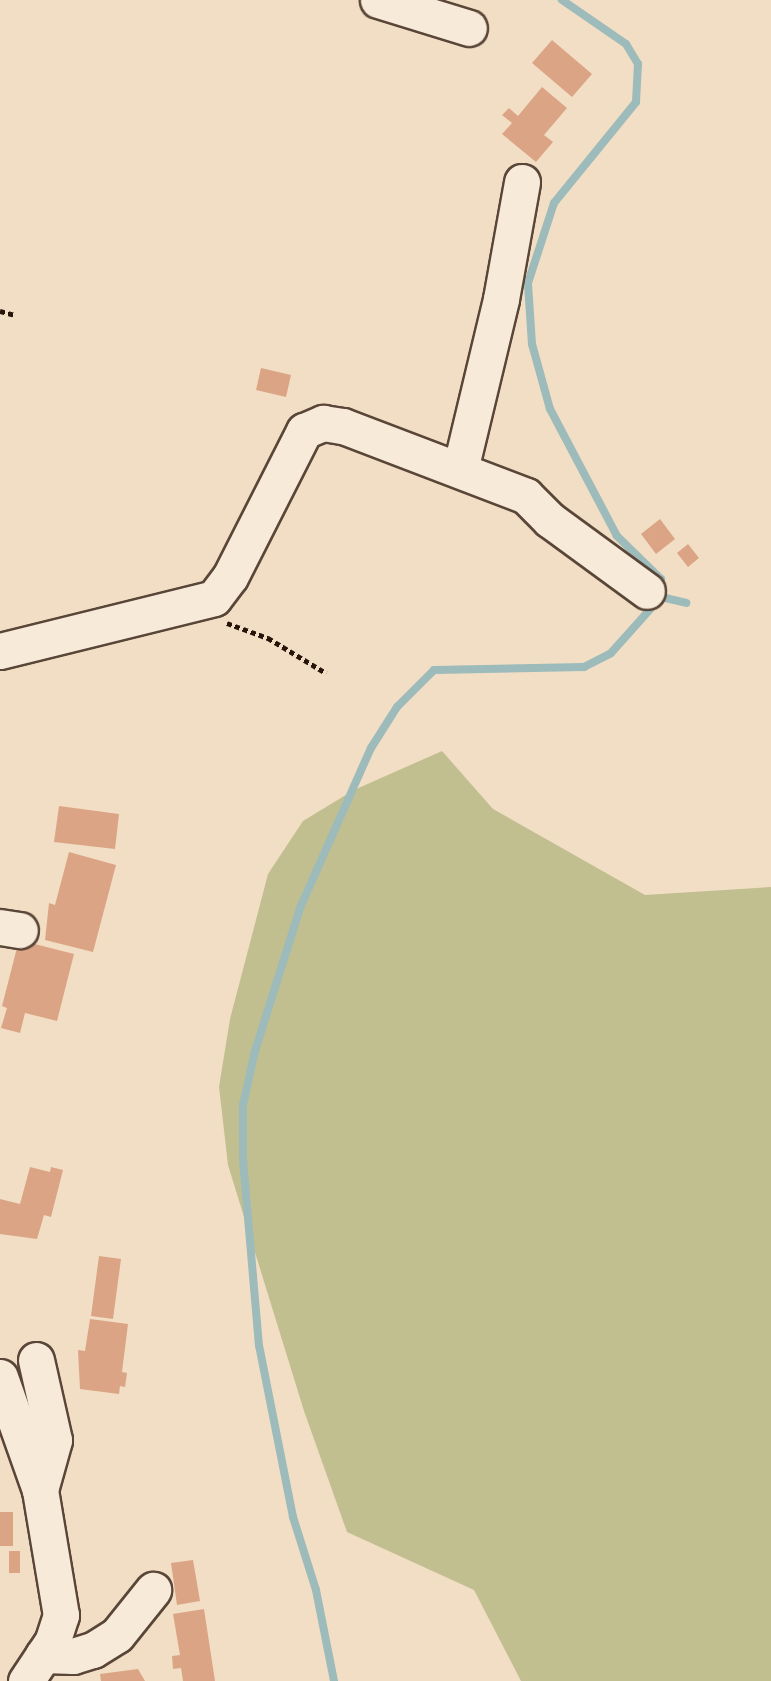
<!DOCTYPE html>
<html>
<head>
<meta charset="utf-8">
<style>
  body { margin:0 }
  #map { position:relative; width:771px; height:1681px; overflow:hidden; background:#f2dec4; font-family:"Gentium Book Plus",serif }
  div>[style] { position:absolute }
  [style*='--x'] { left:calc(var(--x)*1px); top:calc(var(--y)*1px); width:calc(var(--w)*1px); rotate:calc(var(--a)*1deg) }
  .green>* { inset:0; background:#c1bf90 }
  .stream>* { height:8px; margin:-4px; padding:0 4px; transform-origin:4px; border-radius:4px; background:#9cbbba }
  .building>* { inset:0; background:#dba485 }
  .path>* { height:4.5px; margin-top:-2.25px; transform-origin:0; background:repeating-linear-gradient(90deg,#28140a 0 5px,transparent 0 8.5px) }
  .roads { filter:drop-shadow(2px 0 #5a4638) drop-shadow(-2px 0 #5a4638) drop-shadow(0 2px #5a4638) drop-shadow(0 -2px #5a4638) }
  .minor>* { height:35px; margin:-17.5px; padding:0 17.5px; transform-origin:17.5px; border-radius:17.5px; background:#f7ead9 }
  span { translate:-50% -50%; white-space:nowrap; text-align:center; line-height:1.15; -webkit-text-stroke:6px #f7ead9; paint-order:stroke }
</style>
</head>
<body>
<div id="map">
  <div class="green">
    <i style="clip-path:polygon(442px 751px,493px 809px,645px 895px,771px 887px,771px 1681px,521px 1681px,474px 1590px,347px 1532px,304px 1411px,228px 1165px,219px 1087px,230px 1019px,268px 874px,303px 821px,354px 790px)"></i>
  </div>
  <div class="stream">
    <i style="--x:661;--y:597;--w:26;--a:13"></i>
    <i style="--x:334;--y:1681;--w:93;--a:-101.2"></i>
    <i style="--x:316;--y:1590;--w:77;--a:-107.5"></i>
    <i style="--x:293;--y:1517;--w:174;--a:-101.2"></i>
    <i style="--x:259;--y:1346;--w:188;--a:-94.9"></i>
    <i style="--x:243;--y:1159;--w:54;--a:-90"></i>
    <i style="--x:243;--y:1105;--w:55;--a:-77.5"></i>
    <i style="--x:255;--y:1051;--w:150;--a:-72.5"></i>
    <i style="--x:300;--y:908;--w:175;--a:-66.1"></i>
    <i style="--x:371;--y:748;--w:49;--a:-57.6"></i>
    <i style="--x:397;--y:707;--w:52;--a:-45"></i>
    <i style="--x:434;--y:670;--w:150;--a:-1.1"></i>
    <i style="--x:584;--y:667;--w:30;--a:-27"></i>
    <i style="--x:611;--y:653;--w:75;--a:-48.2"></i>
    <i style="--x:661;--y:597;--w:18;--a:-90"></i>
    <i style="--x:661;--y:579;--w:62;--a:-135.7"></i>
    <i style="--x:617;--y:536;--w:144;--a:-117.8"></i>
    <i style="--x:550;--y:409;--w:67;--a:-105.5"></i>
    <i style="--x:532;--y:344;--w:61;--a:-93.8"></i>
    <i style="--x:528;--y:283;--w:84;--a:-72"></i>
    <i style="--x:554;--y:203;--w:130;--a:-50.9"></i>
    <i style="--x:636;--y:102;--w:38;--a:-87"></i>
    <i style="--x:638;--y:64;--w:23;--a:-121"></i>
    <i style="--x:626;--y:44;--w:78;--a:-145.5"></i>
  </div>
  <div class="building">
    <i style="clip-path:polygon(552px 40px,592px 74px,572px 97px,532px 63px)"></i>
    <i style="clip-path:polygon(542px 87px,567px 108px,544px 135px,553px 142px,536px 162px,502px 134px,512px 123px,502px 115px,509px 108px,518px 116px)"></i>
    <i style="clip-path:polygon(261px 368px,291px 375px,286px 397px,256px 390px)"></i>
    <i style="clip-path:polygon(660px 519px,675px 539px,656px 554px,641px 534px)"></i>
    <i style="clip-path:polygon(688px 544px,699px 558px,688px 567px,677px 553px)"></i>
    <i style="clip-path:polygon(59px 806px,119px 814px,115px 849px,54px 842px)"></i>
    <i style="clip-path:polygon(69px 852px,116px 865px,93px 952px,45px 940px,49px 903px,55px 905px)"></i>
    <i style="clip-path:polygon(19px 940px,74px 954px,57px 1021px,25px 1013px,20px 1033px,1px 1028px,7px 1008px,2px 1006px)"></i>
    <i style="clip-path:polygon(30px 1167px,50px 1172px,51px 1167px,63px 1170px,51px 1217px,44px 1215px,37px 1239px,0 1234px,0 1199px,20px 1204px)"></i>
    <i style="clip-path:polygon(99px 1256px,121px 1259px,113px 1319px,91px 1316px)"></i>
    <i style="clip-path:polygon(90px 1319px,128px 1324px,122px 1372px,127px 1373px,125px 1387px,120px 1386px,119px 1394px,80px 1389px,78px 1350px,85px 1351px)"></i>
    <i style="clip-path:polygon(0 1512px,13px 1512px,13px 1546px,0 1546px)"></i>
    <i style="clip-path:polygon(9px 1551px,20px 1551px,20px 1573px,9px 1573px)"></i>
    <i style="clip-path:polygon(193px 1560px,200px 1601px,177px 1605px,171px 1563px)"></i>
    <i style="clip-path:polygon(204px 1609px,215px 1681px,183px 1681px,181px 1668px,173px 1669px,172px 1656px,180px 1655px,173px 1614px)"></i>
    <i style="clip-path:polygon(138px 1669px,145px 1681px,101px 1681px,100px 1674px)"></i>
  </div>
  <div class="path">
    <i style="--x:0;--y:311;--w:16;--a:15"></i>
    <i style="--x:227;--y:623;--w:44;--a:20.1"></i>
    <i style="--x:268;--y:638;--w:68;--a:31.1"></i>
  </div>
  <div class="roads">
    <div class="minor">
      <i style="--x:378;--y:0;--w:95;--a:17.1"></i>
      <i style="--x:460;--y:470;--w:176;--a:-76.5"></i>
      <i style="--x:501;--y:299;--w:119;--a:-79.8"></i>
      <i style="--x:0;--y:651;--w:220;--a:-13.9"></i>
      <i style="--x:214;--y:598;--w:26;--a:-53"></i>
      <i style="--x:230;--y:577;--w:164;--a:-63.1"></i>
      <i style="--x:304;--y:431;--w:21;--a:-23"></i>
      <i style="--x:323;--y:423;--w:20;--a:9"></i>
      <i style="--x:343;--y:426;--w:196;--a:20.9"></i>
      <i style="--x:526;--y:496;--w:34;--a:45"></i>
      <i style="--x:550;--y:520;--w:120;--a:36.2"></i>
      <i style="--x:0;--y:927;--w:20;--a:9"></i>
      <i style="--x:36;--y:1360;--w:82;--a:77.3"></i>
      <i style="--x:54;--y:1440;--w:52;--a:105.6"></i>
      <i style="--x:0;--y:1377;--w:120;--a:70.5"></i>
      <i style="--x:40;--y:1490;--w:127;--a:80.5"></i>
      <i style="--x:61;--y:1615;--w:28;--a:108"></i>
      <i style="--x:52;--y:1642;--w:47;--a:123.7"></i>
      <i style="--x:43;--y:1655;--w:30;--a:2"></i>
      <i style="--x:73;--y:1656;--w:21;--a:-17"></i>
      <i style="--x:93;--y:1650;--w:28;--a:-32"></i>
      <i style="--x:117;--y:1635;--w:58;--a:-51.3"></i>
    </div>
  </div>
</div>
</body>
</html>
